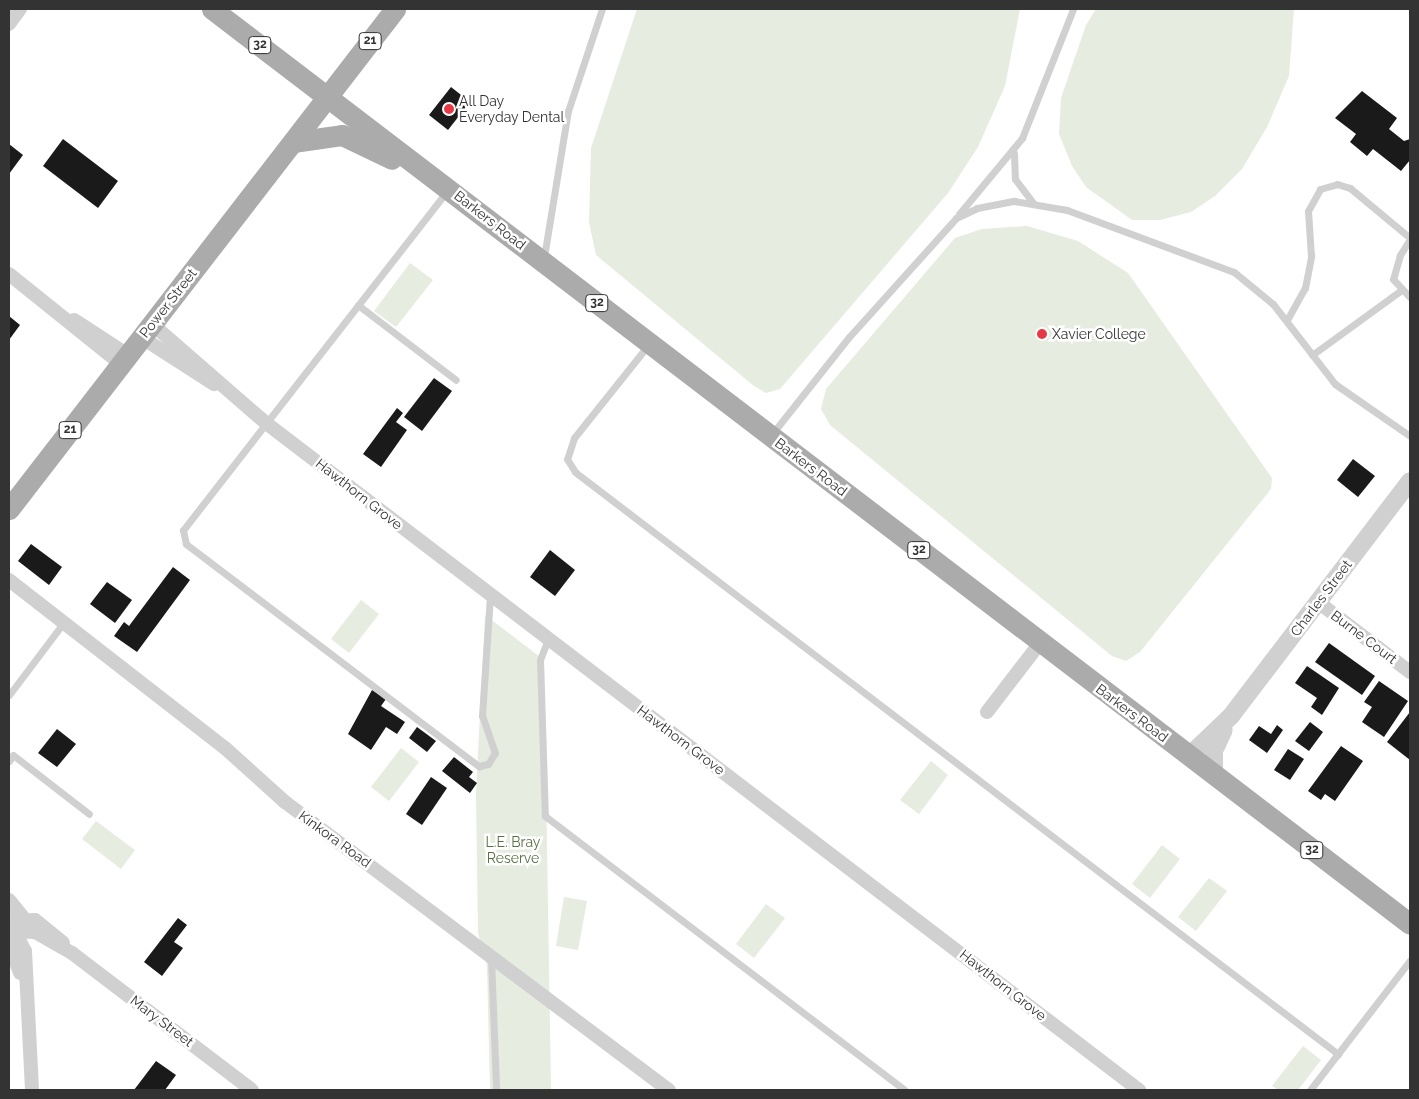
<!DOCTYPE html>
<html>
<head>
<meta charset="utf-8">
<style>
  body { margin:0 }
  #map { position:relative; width:1419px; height:1099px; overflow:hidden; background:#fff; font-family:Raleway,sans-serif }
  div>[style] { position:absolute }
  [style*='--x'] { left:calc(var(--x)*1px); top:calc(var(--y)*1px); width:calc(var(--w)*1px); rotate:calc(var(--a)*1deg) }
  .green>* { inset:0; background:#e6ecdf }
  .building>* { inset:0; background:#1a1a1a }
  .service>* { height:7px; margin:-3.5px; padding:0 3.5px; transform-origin:3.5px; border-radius:3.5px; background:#d0d0d0 }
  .minor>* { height:14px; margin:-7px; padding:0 7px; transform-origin:7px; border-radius:7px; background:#d0d0d0 }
  .tertiary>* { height:18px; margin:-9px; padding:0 9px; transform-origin:9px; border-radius:9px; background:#d0d0d0 }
  .primary>* { height:21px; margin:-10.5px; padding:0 10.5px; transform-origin:10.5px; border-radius:10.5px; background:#ababab }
  .dots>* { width:14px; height:14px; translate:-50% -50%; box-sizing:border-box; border:2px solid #fff; border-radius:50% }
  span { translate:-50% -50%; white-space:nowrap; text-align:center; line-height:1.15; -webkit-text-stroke:5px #fff; paint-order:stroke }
  .shield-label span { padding:1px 4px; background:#fff; border:1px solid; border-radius:4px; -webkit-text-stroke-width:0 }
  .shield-label { font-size:12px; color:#333; font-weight:700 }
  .poi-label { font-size:14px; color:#333 }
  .left { translate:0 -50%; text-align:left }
  .street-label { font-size:14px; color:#333 }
  .park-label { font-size:14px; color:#56703f }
  .frame { position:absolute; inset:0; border:10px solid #333; pointer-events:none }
</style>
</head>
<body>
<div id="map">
  <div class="green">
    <i style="clip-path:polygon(637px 9px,1020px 9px,1005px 86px,978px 147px,948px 193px,780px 389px,766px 393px,754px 386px,596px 255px,589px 222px,591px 148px)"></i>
    <i style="clip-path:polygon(1096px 9px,1294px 9px,1289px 76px,1267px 127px,1242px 169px,1215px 196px,1191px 212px,1160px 220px,1132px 220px,1086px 187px,1072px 166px,1059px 134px,1061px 98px,1086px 25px)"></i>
    <i style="clip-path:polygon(1027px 226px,1078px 241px,1128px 273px,1272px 478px,1271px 489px,1140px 652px,1126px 661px,1112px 656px,830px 425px,821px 409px,826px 389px,955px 238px,982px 229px)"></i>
    <i style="clip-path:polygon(410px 263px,433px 280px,396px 327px,374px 311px)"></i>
    <i style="clip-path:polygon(361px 600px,379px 614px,349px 653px,331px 639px)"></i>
    <i style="clip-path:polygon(485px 615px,544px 660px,551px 1090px,490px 1090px,487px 966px,478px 933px,476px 793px)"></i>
    <i style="clip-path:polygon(401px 748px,419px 762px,389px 801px,371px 787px)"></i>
    <i style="clip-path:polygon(931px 761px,948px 775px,919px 814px,900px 800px)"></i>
    <i style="clip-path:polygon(96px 821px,135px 850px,121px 869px,82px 839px)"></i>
    <i style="clip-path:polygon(1162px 845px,1180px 859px,1150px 898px,1132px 884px)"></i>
    <i style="clip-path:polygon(1209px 878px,1227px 891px,1196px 931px,1178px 917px)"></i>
    <i style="clip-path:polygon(564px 897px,587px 901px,578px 950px,556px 946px)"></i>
    <i style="clip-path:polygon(766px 904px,785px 918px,754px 958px,736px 944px)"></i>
    <i style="clip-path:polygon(1303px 1046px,1321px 1060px,1298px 1090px,1278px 1090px,1272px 1086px)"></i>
  </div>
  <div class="building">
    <i style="clip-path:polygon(451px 87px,470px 102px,448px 130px,429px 115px)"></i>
    <i style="clip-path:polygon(1362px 91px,1397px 118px,1389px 129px,1404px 141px,1410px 139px,1410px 160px,1401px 171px,1373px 149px,1367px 156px,1350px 142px,1356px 134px,1335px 118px)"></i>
    <i style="clip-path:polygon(63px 139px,118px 181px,98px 208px,43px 166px)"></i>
    <i style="clip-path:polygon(9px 144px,23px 155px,9px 174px)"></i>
    <i style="clip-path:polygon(9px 316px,20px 325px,9px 340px)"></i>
    <i style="clip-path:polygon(434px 378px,452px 391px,422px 431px,404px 417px)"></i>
    <i style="clip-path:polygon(397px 408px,403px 413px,396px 422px,407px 430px,381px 467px,363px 454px)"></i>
    <i style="clip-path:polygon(1353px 459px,1375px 476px,1358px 497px,1337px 480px)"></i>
    <i style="clip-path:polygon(31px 544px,62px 567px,49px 585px,18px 561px)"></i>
    <i style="clip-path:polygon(550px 550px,575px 570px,555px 596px,530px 577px)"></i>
    <i style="clip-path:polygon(173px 567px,190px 580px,137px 652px,114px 636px,124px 622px,129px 626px)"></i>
    <i style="clip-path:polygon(107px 582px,132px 600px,115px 623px,90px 604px)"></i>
    <i style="clip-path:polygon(1329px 643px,1375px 676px,1362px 695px,1315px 662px)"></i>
    <i style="clip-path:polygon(1307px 666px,1339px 688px,1322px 715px,1311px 707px,1317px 698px,1295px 683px)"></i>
    <i style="clip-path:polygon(1379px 681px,1408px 701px,1384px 737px,1362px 722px,1372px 707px,1364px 702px)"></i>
    <i style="clip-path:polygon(372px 690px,386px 699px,381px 706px,405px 722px,397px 734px,386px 727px,371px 750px,348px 734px)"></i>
    <i style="clip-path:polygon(1410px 712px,1410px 760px,1387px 742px)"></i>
    <i style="clip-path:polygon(1310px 722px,1323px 732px,1309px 751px,1295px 741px)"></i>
    <i style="clip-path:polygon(1277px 725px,1283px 730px,1267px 753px,1249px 740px,1259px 726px,1271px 734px)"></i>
    <i style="clip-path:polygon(417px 727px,436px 741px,427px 752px,409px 738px)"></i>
    <i style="clip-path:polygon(57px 729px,76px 744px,57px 767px,38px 753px)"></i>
    <i style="clip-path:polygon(1341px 746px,1363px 761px,1335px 801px,1325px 794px,1321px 800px,1308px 791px)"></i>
    <i style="clip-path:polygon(1288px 749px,1304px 759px,1290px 780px,1274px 770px)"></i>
    <i style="clip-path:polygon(454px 757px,473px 772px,469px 777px,477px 783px,470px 793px,442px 771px)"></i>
    <i style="clip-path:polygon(431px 777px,447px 788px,422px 825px,406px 814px)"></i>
    <i style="clip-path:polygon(178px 918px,187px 925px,174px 942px,183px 948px,162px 976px,144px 962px)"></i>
    <i style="clip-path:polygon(156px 1061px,176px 1075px,165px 1090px,134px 1090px)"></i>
  </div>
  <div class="service">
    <i style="--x:1014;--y:153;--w:26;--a:88"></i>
    <i style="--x:1015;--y:179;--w:30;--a:53"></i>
    <i style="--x:447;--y:191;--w:430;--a:127.9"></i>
    <i style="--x:183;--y:530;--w:14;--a:78"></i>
    <i style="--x:186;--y:544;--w:368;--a:37.2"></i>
    <i style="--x:479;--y:766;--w:9;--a:-13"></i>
    <i style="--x:488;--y:764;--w:13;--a:-58"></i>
    <i style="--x:495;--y:753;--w:39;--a:-109"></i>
    <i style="--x:482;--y:716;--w:121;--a:-86.2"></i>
    <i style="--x:959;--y:214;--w:99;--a:-50.3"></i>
    <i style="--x:1022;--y:138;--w:139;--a:-68.4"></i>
    <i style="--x:1410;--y:239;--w:19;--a:122"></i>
    <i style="--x:1400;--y:255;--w:25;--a:106"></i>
    <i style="--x:1393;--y:279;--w:25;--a:47"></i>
    <i style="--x:544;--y:257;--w:148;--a:-80.7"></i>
    <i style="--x:568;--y:111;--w:108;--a:-71.6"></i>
    <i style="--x:358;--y:305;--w:123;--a:37.4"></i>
    <i style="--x:1287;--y:320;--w:37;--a:-61"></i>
    <i style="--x:1305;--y:288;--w:33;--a:-79"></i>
    <i style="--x:1311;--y:256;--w:45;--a:-93.8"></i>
    <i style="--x:1308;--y:211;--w:25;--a:-61"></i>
    <i style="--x:1320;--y:189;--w:18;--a:-16"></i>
    <i style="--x:1337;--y:184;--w:14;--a:17"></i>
    <i style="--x:1350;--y:188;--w:78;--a:39.8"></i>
    <i style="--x:649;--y:344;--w:120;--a:128.6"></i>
    <i style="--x:574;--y:438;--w:22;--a:108"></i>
    <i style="--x:567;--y:459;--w:15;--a:58"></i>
    <i style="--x:575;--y:472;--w:960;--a:37.34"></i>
    <i style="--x:1312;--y:355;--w:109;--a:-36"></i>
    <i style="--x:772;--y:434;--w:124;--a:-51.6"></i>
    <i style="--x:849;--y:337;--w:160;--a:-48"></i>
    <i style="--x:956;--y:218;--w:23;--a:-25"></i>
    <i style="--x:977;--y:208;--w:38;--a:-11"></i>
    <i style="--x:1014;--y:201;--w:54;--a:9.6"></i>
    <i style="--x:1067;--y:210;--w:178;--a:20.4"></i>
    <i style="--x:1234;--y:272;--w:50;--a:39.4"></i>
    <i style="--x:1273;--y:304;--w:101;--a:52.2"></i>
    <i style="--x:1335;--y:384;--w:91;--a:34.7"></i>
    <i style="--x:548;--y:639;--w:22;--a:111"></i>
    <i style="--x:540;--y:660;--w:156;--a:88.2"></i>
    <i style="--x:545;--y:816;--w:452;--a:37.3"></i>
    <i style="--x:9;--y:695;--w:91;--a:-53"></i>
    <i style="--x:9;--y:761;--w:7;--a:-56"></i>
    <i style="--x:13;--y:755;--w:96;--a:37.8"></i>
    <i style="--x:491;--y:957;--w:130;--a:87.8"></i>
    <i style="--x:1310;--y:1090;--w:164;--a:-52.4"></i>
  </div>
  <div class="minor">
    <i style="--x:9;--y:24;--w:19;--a:-54"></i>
    <i style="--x:9;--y:274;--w:144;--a:38.8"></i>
    <i style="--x:74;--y:320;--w:64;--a:32.9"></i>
    <i style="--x:152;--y:324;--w:151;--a:41"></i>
    <i style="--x:266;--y:423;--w:1099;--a:37.38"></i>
    <i style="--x:141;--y:337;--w:87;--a:32.8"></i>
    <i style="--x:9;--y:580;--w:274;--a:37.9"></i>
    <i style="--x:225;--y:748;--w:81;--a:42"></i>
    <i style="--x:285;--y:802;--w:480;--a:36.9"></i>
    <i style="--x:1318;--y:602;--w:116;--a:37.3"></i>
    <i style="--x:987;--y:712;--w:87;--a:-52.5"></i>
    <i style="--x:9;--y:900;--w:28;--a:51"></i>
    <i style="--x:9;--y:920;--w:35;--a:63"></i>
    <i style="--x:25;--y:951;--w:139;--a:87.1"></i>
    <i style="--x:9;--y:921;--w:26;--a:-2"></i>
    <i style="--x:35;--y:920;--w:36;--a:39"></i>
    <i style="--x:9;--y:931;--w:26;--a:2"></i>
    <i style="--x:35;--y:932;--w:43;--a:29.6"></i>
    <i style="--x:72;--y:953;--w:226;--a:37.3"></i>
    <i style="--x:9;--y:944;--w:31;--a:69"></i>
  </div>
  <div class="tertiary">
    <i style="--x:1189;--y:756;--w:58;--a:-43.6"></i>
    <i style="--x:1231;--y:716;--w:295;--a:-52.7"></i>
    <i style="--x:1214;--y:775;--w:24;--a:-90"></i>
    <i style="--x:1214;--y:751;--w:23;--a:-65"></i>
  </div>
  <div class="primary">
    <i style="--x:212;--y:9;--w:1507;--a:37.37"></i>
    <i style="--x:293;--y:142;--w:49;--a:-8.1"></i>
    <i style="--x:342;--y:135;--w:55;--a:25.6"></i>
    <i style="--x:9;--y:509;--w:632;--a:-52.33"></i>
  </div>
  <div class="dots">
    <i style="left:449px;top:109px;background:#e63946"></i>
    <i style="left:1042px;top:334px;background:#e63946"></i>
  </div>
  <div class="shield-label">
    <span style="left:370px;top:41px">21</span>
    <span style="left:260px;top:45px">32</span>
    <span style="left:597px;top:303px">32</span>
    <span style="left:70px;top:430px">21</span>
    <span style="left:919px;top:550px">32</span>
    <span style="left:1312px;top:850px">32</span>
  </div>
  <div class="poi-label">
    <span class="left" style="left:459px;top:109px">All Day<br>Everyday Dental</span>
    <span class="left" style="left:1052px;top:334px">Xavier College</span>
  </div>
  <div class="street-label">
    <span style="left:490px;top:220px;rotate:38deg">Barkers Road</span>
    <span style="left:168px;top:303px;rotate:-52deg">Power Street</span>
    <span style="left:811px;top:467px;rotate:37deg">Barkers Road</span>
    <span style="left:359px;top:494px;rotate:38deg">Hawthorn Grove</span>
    <span style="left:1321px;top:598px;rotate:-53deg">Charles Street</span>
    <span style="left:1364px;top:637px;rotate:37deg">Burne Court</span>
    <span style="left:1132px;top:713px;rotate:37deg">Barkers Road</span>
    <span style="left:681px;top:740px;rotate:37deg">Hawthorn Grove</span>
    <span style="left:335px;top:839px;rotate:36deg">Kinkora Road</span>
    <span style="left:1003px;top:985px;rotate:38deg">Hawthorn Grove</span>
    <span style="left:162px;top:1021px;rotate:37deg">Mary Street</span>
  </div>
  <div class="park-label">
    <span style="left:513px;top:850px">L.E. Bray<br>Reserve</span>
  </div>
  <div class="frame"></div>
</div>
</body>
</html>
